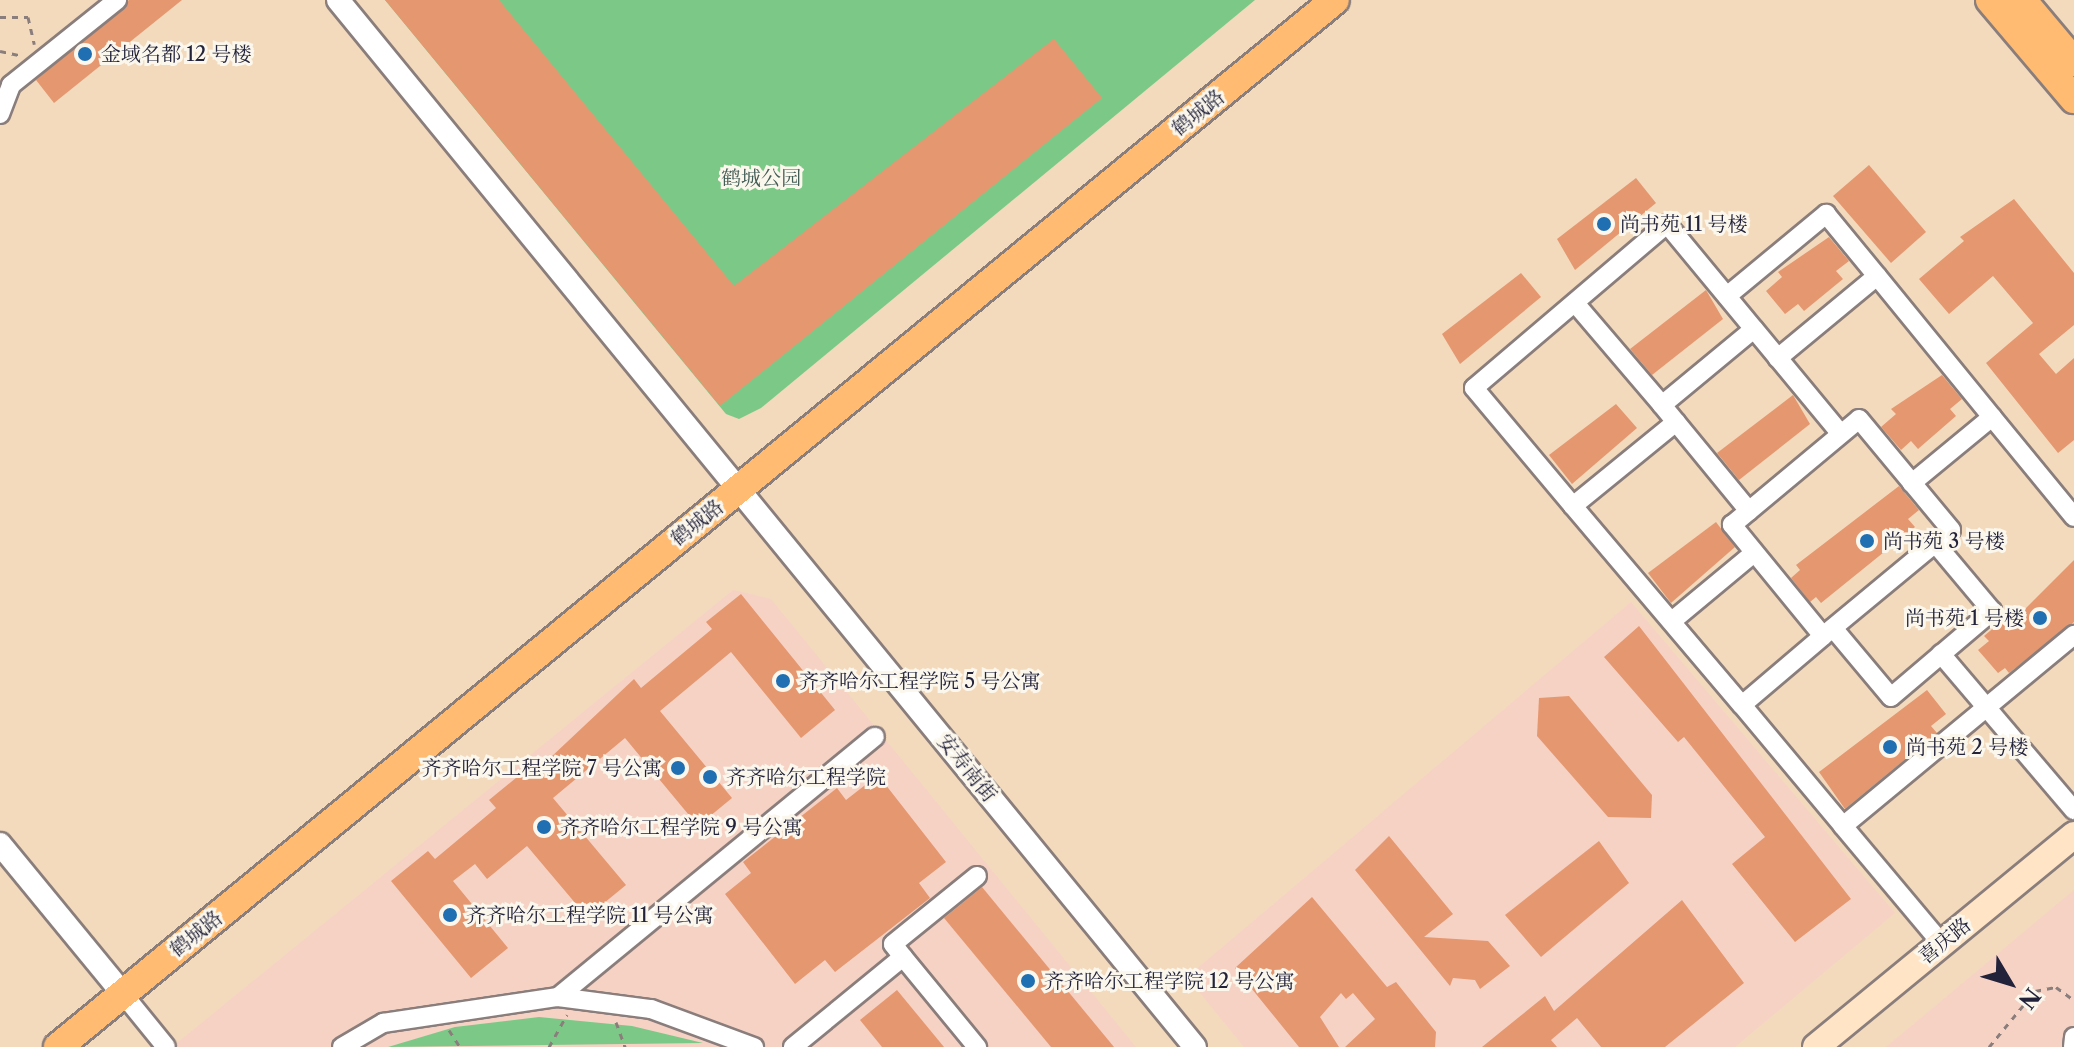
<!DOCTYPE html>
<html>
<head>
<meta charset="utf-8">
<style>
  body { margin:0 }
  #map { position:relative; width:2074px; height:1047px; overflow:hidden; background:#f3dabd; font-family:"Libre Caslon Text","Noto Serif SC",serif }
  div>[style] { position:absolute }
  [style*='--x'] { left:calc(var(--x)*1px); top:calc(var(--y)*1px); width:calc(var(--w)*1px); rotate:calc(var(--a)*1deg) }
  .built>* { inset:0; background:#f6d2c5 }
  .green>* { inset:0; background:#7cc987 }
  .building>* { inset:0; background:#e59770 }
  .path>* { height:3px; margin-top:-1.5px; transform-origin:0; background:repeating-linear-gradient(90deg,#8a7e7c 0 6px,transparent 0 12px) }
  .roads { filter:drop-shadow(2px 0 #8a7e7c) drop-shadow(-2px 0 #8a7e7c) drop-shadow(0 2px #8a7e7c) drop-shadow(0 -2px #8a7e7c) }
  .minor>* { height:18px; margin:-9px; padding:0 9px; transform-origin:9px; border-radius:9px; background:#fff }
  .tertiary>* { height:22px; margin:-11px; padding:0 11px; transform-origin:11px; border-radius:11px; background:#fff }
  .secondary>* { height:26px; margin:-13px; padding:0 13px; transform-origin:13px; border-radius:13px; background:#ffe4c6 }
  .primary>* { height:28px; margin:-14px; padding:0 14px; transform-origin:14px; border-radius:14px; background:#ffbb71 }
  .dots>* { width:22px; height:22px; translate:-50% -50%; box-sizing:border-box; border:4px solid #fbf7ec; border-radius:50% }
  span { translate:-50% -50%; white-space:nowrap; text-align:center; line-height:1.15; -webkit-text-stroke:6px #fbf7ec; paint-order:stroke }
  .poi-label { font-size:20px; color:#22223b }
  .left { translate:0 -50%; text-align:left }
  .right { translate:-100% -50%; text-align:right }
  .street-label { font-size:20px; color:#22223b }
  .park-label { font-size:20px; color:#425c56 }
  .north { position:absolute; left:1970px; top:943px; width:80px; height:80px; -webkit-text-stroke:6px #fbf7ec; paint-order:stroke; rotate:128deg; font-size:22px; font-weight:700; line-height:32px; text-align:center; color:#22223b }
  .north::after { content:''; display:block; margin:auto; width:28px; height:36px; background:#22223b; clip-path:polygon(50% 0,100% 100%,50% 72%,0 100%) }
</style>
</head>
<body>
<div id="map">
  <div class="built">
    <i style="clip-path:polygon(733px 590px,771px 599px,1136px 1047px,172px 1047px)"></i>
    <i style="clip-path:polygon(1631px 602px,1895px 913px,1735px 1047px,1244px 1047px,1187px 977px)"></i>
    <i style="clip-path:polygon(2074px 890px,2074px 1047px,1886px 1047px)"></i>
  </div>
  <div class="green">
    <i style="clip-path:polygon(385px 0,1255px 0,761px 408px,739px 419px,726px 414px)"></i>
    <i style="clip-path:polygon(539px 1017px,632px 1026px,703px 1043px,388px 1047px,455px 1027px)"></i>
  </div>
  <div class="building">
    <i style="clip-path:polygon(129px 0,182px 0,54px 103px,36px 80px)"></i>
    <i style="clip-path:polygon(385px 0,499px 0,734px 286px,1054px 39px,1102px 98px,720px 406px)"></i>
    <i style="clip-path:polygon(1869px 165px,1926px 232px,1891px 263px,1833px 196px)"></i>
    <i style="clip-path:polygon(1636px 178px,1656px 203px,1575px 270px,1557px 239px)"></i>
    <i style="clip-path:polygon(2014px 199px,2074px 273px,2074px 325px,2039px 354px,2056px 374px,2074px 358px,2074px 440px,2058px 453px,1986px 363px,2033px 323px,1993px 276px,1949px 314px,1919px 279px,1964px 241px,1960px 237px)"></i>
    <i style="clip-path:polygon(1829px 237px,1849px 261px,1836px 271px,1843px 279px,1804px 311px,1798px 304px,1785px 314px,1766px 291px,1782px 277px,1778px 272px)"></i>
    <i style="clip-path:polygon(1521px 273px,1541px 297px,1460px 364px,1442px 334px)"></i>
    <i style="clip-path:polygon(1706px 290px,1723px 319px,1652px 375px,1630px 349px)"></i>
    <i style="clip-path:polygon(1942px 375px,1962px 399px,1950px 409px,1956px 416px,1918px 449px,1911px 441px,1901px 450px,1881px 427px,1896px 414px,1891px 409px)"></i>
    <i style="clip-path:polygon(1793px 395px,1810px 424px,1739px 480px,1717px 453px)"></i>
    <i style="clip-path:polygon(1616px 404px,1637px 428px,1572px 484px,1549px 455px)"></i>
    <i style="clip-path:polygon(1899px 486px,1919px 510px,1908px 519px,1915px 527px,1821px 603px,1816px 597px,1810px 602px,1791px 578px,1800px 570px,1796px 565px)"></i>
    <i style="clip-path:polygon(1716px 522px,1735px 547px,1671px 603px,1648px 573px)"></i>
    <i style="clip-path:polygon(2074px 560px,2074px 622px,2009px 673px,2005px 668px,1998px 673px,1978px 650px,1989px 641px,1984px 636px,2016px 609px,2020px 614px)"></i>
    <i style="clip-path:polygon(741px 594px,835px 710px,801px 738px,731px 652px,660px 711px,732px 798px,698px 826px,625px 738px,553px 798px,626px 885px,587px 917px,527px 846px,487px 879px,475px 864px,453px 881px,508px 948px,471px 978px,391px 881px,428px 851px,435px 859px,496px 808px,489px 800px,528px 768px,533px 774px,634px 679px,641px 688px,712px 629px,706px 622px)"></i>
    <i style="clip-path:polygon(1639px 626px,1851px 899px,1795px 942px,1732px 864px,1765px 837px,1684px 737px,1678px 742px,1604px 657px)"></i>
    <i style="clip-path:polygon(1927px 690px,1946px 714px,1931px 726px,1937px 733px,1845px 809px,1819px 772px)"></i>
    <i style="clip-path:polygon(1569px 696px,1652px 795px,1651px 818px,1608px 817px,1537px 736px,1539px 698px)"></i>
    <i style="clip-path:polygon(878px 775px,946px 862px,919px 883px,930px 898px,835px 972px,825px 960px,795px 984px,725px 894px,751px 873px,743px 862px,837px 788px,846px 800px)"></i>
    <i style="clip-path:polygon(1389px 836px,1453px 914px,1424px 937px,1488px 941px,1510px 966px,1480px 989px,1475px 980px,1453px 978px,1450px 986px,1355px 870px)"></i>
    <i style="clip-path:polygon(1599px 841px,1629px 883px,1541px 957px,1505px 915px)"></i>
    <i style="clip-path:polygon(982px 887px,1114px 1047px,1051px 1047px,944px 918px)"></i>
    <i style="clip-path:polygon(1312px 897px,1387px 987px,1396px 982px,1436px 1032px,1435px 1047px,1345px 1047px,1375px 1019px,1353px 993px,1346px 999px,1341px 993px,1320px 1017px,1339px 1047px,1299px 1047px,1235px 968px)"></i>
    <i style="clip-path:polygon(1682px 900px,1744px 983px,1665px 1047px,1601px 1047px,1577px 1018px,1551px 1040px,1557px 1047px,1482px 1047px,1545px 996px,1554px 1011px)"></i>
    <i style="clip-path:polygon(897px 990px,944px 1047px,882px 1047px,860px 1020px)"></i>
  </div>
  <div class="path">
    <i style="--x:0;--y:17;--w:28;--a:0"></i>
    <i style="--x:28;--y:17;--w:28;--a:77"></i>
    <i style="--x:0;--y:51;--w:19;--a:12"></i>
    <i style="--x:616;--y:1022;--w:27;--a:70"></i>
    <i style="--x:449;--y:1030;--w:20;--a:57"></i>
    <i style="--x:549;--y:1047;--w:37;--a:-61"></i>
    <i style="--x:1989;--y:1047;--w:72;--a:-50.6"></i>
    <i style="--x:2035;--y:991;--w:21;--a:-11"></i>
    <i style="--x:2056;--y:987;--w:22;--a:36"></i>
  </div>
  <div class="roads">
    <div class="minor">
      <i style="--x:0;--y:114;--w:31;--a:-69"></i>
      <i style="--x:11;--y:85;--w:136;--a:-38.7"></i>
      <i style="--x:1877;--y:276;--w:182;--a:50.8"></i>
      <i style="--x:1992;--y:417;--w:104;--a:140.5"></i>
      <i style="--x:1727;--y:296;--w:129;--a:-39.6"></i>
      <i style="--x:1826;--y:214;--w:80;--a:50.6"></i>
      <i style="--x:1877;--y:276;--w:129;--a:140.4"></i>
      <i style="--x:1575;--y:303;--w:134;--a:49.5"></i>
      <i style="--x:1992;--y:417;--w:129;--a:50.6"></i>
      <i style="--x:1859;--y:419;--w:144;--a:50.3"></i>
      <i style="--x:1951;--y:530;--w:166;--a:140.4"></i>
      <i style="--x:1823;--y:636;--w:144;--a:-129.3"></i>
      <i style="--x:1732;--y:525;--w:165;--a:-39.8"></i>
      <i style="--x:1676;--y:422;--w:133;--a:140.8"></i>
      <i style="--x:1573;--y:506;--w:154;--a:-130"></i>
      <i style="--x:1474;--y:388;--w:253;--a:-40.4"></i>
      <i style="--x:1667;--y:224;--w:136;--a:50.4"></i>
      <i style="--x:1573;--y:506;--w:261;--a:49.7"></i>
      <i style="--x:1742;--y:705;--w:106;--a:-40.4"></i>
      <i style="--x:1749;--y:511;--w:137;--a:-129.4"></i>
      <i style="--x:1662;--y:405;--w:119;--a:-39.6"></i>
      <i style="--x:1754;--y:329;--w:136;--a:50.4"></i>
      <i style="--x:1672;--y:621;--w:107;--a:-39.7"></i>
      <i style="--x:1833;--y:628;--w:90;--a:50"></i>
      <i style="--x:1891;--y:697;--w:133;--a:-40.4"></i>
      <i style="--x:1992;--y:611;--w:89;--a:-130"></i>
      <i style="--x:1941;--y:654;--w:205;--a:49.6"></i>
      <i style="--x:1742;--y:705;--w:158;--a:50.1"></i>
      <i style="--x:1843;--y:826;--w:300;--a:-39.6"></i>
      <i style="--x:1843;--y:826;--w:154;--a:50"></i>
      <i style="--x:903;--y:957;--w:16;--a:-128"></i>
      <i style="--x:893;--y:944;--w:108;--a:-39"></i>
      <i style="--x:123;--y:994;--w:68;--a:50.9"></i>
      <i style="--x:558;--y:997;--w:410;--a:-39.4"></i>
      <i style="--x:342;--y:1047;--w:48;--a:-30.3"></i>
      <i style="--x:383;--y:1023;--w:177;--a:-8.5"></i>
      <i style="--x:558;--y:997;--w:94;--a:7.4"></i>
      <i style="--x:651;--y:1009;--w:110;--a:20.3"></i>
      <i style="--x:793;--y:1047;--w:142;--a:-39.3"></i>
      <i style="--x:903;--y:957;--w:117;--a:50.6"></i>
      <i style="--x:2073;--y:1047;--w:10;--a:-84"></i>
    </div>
    <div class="tertiary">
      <i style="--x:338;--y:0;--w:1353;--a:50.7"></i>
      <i style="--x:0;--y:844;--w:194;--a:50.6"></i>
    </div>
    <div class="secondary">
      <i style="--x:1816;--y:1047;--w:334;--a:-39.4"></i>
    </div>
    <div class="primary">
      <i style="--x:1990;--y:0;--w:130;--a:49.7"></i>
      <i style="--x:2022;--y:0;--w:81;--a:50"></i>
      <i style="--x:58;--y:1047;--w:1651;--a:-39.35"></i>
    </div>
  </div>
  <div class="dots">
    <i style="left:85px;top:54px;background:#1f6fb2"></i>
    <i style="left:1604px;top:224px;background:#1f6fb2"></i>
    <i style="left:1867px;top:541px;background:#1f6fb2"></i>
    <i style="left:2040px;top:618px;background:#1f6fb2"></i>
    <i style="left:783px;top:681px;background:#1f6fb2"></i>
    <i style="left:1890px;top:747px;background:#1f6fb2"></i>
    <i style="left:678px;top:768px;background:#1f6fb2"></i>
    <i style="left:710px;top:777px;background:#1f6fb2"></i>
    <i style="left:544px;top:827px;background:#1f6fb2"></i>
    <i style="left:450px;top:915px;background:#1f6fb2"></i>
    <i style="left:1028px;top:981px;background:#1f6fb2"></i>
  </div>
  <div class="poi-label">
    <span class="left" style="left:101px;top:54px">金域名都 12 号楼</span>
    <span class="left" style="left:1620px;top:224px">尚书苑 11 号楼</span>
    <span class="left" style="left:1883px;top:541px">尚书苑 3 号楼</span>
    <span class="right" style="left:2024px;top:618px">尚书苑 1 号楼</span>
    <span class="left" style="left:799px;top:681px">齐齐哈尔工程学院 5 号公寓</span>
    <span class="left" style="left:1906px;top:747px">尚书苑 2 号楼</span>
    <span class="right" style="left:662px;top:768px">齐齐哈尔工程学院 7 号公寓</span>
    <span class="left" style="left:726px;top:777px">齐齐哈尔工程学院</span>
    <span class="left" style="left:560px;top:827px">齐齐哈尔工程学院 9 号公寓</span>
    <span class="left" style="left:466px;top:915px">齐齐哈尔工程学院 11 号公寓</span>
    <span class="left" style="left:1044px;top:981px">齐齐哈尔工程学院 12 号公寓</span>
  </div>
  <div class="street-label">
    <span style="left:1198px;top:113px;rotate:-39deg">鹤城路</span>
    <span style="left:697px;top:523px;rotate:-39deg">鹤城路</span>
    <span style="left:967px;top:768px;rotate:51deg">安寿南街</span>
    <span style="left:196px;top:934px;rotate:-39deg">鹤城路</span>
    <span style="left:1945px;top:941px;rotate:-39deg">喜庆路</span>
  </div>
  <div class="park-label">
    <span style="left:761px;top:178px">鹤城公园</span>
  </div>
  <div class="north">N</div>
</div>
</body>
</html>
